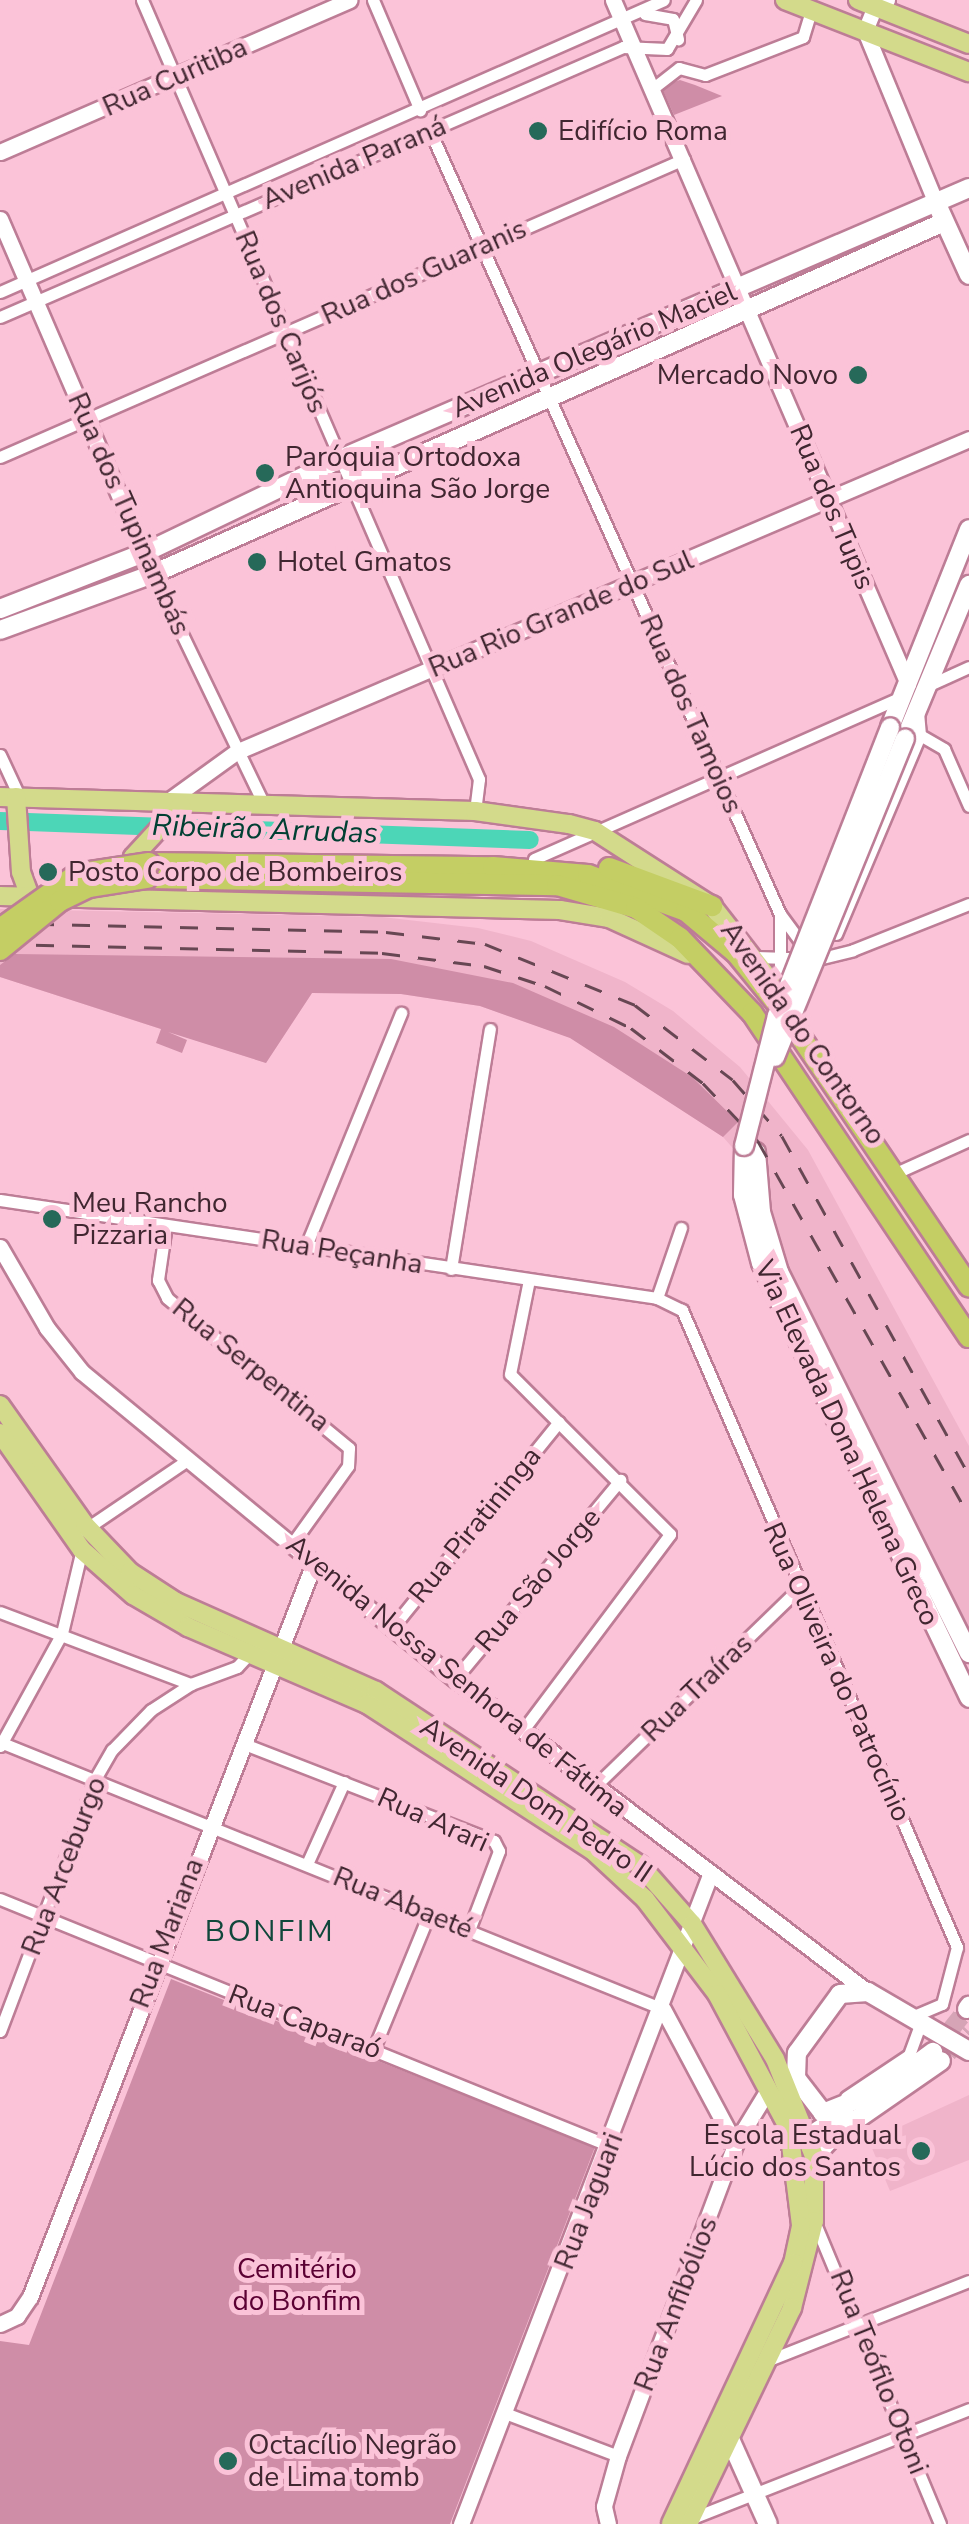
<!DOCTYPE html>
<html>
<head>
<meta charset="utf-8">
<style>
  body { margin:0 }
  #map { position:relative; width:969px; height:2524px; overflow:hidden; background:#fbc3d8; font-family:"Nunito Sans",sans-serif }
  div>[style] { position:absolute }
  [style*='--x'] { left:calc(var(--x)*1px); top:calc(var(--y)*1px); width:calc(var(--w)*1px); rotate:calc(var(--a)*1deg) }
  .built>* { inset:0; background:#f0b4ca }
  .green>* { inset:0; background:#cf8da7 }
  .river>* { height:18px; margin:-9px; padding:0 9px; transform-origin:9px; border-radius:9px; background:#4cd6b7 }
  .secondary-tunnel>* { height:18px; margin-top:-9px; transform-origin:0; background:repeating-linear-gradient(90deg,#d6a4b6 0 18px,transparent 0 27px) }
  .roads { filter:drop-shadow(2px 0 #bd7d96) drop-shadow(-2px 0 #bd7d96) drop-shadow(0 2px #bd7d96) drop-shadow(0 -2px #bd7d96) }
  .minor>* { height:11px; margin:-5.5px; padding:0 5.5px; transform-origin:5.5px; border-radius:5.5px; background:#fff }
  .tertiary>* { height:15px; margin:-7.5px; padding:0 7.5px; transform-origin:7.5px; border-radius:7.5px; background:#fff }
  .secondary>* { height:18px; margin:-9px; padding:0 9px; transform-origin:9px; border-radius:9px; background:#fff }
  .primary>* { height:18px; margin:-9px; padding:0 9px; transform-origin:9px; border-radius:9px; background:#d3da8b }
  .trunk>* { height:20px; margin:-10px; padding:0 10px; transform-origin:10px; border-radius:10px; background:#c4ce64 }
  .rail>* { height:2.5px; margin-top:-1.25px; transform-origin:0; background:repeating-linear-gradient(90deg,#674753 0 18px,transparent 0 36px) }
  .bridges { filter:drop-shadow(2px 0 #bd7d96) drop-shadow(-2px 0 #bd7d96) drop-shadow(0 2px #bd7d96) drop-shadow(0 -2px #bd7d96) }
  .secondary-bridge>* { height:18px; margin:-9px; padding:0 9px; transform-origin:9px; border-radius:9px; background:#fff }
  .trunk-bridge>* { height:20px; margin:-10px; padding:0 10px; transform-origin:10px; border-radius:10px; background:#c4ce64 }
  .dots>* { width:28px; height:28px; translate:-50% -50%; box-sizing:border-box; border:5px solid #fbc3d8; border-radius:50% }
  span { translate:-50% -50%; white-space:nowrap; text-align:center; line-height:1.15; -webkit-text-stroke:10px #fbc3d8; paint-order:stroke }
  .street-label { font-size:28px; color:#402630 }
  .poi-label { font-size:28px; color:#402630 }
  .left { translate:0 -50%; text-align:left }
  .right { translate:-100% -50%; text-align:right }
  .park-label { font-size:28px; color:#5b0133 }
  .water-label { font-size:30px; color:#004033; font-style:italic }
  .neighbourhood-label { font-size:30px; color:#10473b; letter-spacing:2.5px }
</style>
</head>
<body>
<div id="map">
  <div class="built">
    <i style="clip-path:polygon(0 909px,382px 917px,478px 928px,531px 941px,625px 982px,673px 1011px,740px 1067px,808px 1150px,969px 1446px,969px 1639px,789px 1271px,765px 1212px,761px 1180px,723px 1137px,571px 1038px,480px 1006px,401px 994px,312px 993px,266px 1063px,0 977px)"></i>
    <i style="clip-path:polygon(969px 2095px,969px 2160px,890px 2191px,869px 2141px)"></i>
  </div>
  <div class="green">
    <i style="clip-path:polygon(680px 80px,695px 85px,722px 96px,674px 115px,661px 86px)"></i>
    <i style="clip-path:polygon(15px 954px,391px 959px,513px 983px,614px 1027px,692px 1077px,738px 1122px,723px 1137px,570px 1038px,480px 1006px,401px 994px,312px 993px,266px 1063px,168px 1032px,187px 1040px,182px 1053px,156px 1043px,161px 1029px,0 977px,0 965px)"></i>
    <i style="clip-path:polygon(171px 1979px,595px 2147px,450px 2524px,0 2524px,0 2341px,29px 2345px)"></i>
  </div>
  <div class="river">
    <i style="--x:0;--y:821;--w:530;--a:2.05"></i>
  </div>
  <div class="secondary-tunnel">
    <i style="--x:933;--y:2052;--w:55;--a:-51.7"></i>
    <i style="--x:948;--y:2053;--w:30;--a:-46"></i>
  </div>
  <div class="roads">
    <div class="minor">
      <i style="--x:142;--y:0;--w:849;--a:66.61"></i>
      <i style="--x:479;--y:779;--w:32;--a:97"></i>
      <i style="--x:373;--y:0;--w:120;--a:66.9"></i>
      <i style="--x:645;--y:14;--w:28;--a:10"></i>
      <i style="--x:673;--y:19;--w:21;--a:76"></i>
      <i style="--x:652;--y:89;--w:34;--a:-38"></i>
      <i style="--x:679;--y:68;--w:27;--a:15"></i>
      <i style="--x:705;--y:75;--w:105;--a:-21.2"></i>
      <i style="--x:803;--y:37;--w:28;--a:-73"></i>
      <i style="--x:430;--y:131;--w:858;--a:65.92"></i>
      <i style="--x:780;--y:914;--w:42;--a:53.7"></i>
      <i style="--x:0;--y:292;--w:725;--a:-23.74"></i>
      <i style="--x:0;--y:317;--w:679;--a:-23.43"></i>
      <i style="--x:623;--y:47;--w:44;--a:2.6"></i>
      <i style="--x:667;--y:49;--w:57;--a:-59.4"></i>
      <i style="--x:0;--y:457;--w:746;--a:-23.54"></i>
      <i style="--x:153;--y:574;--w:256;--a:64.3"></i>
      <i style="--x:927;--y:686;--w:46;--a:-24.3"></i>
      <i style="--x:920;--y:735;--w:28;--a:30"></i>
      <i style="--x:944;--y:749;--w:62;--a:66.3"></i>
      <i style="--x:0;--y:755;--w:47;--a:65.1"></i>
      <i style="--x:534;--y:859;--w:402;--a:-23.8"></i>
      <i style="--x:780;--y:914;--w:76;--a:90"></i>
      <i style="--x:836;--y:934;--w:216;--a:-67.1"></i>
      <i style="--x:920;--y:735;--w:24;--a:-95"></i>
      <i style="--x:756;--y:957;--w:62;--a:1.8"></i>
      <i style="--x:818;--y:959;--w:36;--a:-14"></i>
      <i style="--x:853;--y:950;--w:125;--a:-21.6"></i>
      <i style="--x:898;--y:1172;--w:78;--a:-24.3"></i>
      <i style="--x:0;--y:1200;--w:664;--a:8.48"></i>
      <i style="--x:657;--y:1298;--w:28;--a:26"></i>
      <i style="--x:682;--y:1310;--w:694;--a:66.65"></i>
      <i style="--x:957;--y:1947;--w:59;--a:104.7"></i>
      <i style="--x:942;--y:2004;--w:34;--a:157"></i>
      <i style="--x:166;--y:1225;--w:56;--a:98.3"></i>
      <i style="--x:158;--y:1280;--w:20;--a:63"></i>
      <i style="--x:167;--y:1298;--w:236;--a:39.5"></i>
      <i style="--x:349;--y:1448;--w:18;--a:93"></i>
      <i style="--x:348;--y:1466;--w:96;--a:125.7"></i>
      <i style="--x:306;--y:1246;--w:252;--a:-67.8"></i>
      <i style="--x:451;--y:1269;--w:243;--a:-80.8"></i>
      <i style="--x:657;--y:1298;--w:74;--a:-71.1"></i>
      <i style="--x:84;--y:1530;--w:127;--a:-34.1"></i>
      <i style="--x:0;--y:1612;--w:204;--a:20.7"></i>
      <i style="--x:392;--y:1628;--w:265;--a:-51"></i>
      <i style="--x:455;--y:1679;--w:259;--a:-50.3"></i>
      <i style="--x:523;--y:1730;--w:245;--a:-53.1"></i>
      <i style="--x:670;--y:1534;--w:226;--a:-135"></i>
      <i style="--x:510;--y:1374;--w:96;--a:-78.6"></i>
      <i style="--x:0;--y:1742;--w:715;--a:21.94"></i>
      <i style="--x:244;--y:1744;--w:268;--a:21.2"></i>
      <i style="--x:494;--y:1841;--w:11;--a:63"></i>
      <i style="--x:499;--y:1851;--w:85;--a:110.8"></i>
      <i style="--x:0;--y:1746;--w:129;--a:-61.2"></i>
      <i style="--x:62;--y:1633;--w:86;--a:-76.6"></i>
      <i style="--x:594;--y:1787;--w:286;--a:-44.1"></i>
      <i style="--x:307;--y:1864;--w:90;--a:-65.7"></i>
      <i style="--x:0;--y:1899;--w:658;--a:22.04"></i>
      <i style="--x:0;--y:2031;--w:269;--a:-69.3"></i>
      <i style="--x:95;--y:1779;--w:34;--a:-60"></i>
      <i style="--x:112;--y:1750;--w:56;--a:-45.7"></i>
      <i style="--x:151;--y:1710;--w:48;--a:-33"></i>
      <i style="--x:191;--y:1684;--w:49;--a:-20.3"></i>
      <i style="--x:237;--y:1667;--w:19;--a:-47"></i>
      <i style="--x:374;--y:2048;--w:145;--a:-67.7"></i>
      <i style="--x:846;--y:2097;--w:76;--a:-33.7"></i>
      <i style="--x:909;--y:2055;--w:35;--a:-70"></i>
      <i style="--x:814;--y:2221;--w:328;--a:67.4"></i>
      <i style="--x:764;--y:2362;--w:220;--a:-21.6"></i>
      <i style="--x:505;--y:2413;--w:121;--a:20.8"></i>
      <i style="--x:690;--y:2519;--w:300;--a:-21.5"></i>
    </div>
    <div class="tertiary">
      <i style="--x:613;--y:0;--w:745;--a:66.67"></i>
      <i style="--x:887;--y:0;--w:13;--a:153"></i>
      <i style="--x:875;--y:6;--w:27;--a:112"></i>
      <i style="--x:865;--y:31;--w:184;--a:67.6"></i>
      <i style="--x:0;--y:152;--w:381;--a:-23.5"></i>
      <i style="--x:0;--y:219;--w:387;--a:66.7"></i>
      <i style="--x:164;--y:804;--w:89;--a:-35.8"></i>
      <i style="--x:236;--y:752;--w:797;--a:-23.12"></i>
      <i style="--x:0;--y:1247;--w:94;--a:59.9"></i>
      <i style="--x:47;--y:1328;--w:56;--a:51.5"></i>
      <i style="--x:82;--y:1372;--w:483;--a:39.5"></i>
      <i style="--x:455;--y:1679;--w:518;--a:37.16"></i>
      <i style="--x:663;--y:2009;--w:153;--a:61.9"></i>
      <i style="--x:0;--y:2324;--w:19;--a:-25"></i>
      <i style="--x:17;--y:2316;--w:23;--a:-56"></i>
      <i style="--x:30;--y:2297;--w:787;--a:-68.85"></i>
      <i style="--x:461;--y:2524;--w:695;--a:-69.01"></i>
      <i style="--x:608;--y:2524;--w:18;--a:-103"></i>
      <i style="--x:604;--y:2506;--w:52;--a:-74.4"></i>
      <i style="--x:618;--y:2456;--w:333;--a:-69.4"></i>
      <i style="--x:735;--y:2144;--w:63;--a:-58.6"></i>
    </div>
    <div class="secondary">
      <i style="--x:940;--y:211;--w:70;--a:65.6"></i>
      <i style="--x:0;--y:609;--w:155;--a:-21.3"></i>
      <i style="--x:144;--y:553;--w:217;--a:-25.6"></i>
      <i style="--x:340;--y:459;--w:685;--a:-23.31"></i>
      <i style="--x:0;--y:630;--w:163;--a:-20.1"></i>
      <i style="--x:153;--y:574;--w:866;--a:-23.99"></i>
      <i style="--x:890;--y:727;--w:213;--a:-68.2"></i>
      <i style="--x:905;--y:739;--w:167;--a:-67.4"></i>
      <i style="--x:744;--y:1146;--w:49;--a:91.2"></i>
      <i style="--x:743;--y:1195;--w:70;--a:75.2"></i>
      <i style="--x:761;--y:1263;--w:482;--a:64.4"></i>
      <i style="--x:756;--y:1152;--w:60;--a:85.2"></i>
      <i style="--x:761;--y:1212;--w:63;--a:73.3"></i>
      <i style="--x:779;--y:1272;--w:426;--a:63.5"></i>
      <i style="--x:967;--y:2009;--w:4;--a:-56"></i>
      <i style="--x:883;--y:2089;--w:65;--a:158.2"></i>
      <i style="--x:823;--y:2113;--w:44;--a:-127.6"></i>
      <i style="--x:796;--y:2078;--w:25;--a:-88"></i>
      <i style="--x:797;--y:2053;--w:73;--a:-53.9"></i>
      <i style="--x:840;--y:1994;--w:28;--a:-4"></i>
      <i style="--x:868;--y:1992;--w:117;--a:30.3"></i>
      <i style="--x:876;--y:2094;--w:71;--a:-36.4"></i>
      <i style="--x:808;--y:2137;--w:44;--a:-33"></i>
      <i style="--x:816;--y:2174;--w:27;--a:-77"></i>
      <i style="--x:822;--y:2148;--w:18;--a:-47"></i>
      <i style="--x:834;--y:2135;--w:130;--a:-34.7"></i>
      <i style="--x:729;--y:2437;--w:95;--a:65.9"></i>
    </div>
    <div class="primary">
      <i style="--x:785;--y:0;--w:198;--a:21.4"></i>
      <i style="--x:858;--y:0;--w:119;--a:21.6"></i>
      <i style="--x:0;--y:797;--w:475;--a:1.7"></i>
      <i style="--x:475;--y:811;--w:95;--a:7.9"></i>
      <i style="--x:569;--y:824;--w:27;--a:15"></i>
      <i style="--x:595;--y:831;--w:139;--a:32.7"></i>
      <i style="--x:712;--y:906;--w:128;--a:52"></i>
      <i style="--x:16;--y:797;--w:75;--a:86.2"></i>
      <i style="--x:21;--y:872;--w:27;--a:70"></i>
      <i style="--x:133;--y:875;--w:18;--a:-90"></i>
      <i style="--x:133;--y:857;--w:71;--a:-47.3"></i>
      <i style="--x:0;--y:896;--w:560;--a:1.43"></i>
      <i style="--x:560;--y:910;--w:50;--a:9.3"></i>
      <i style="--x:609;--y:918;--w:87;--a:24.5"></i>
      <i style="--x:0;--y:1405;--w:147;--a:54.7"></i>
      <i style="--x:85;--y:1525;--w:65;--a:46.2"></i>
      <i style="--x:130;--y:1572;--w:55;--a:33.1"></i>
      <i style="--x:176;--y:1602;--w:219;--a:24"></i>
      <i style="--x:376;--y:1691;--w:316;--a:33.4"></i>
      <i style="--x:640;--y:1865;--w:79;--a:48.6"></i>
      <i style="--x:692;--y:1924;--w:158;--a:58.4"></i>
      <i style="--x:775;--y:2059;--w:105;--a:68.1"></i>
      <i style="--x:814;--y:2156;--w:65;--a:90"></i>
      <i style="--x:814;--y:2221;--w:90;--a:104.2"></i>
      <i style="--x:792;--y:2308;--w:240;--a:115.7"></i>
      <i style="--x:0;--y:1433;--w:143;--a:55"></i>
      <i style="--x:82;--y:1550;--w:68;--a:41.4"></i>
      <i style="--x:133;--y:1595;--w:64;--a:30.2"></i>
      <i style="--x:188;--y:1627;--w:195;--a:23.3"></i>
      <i style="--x:367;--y:1704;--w:268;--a:33"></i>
      <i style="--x:592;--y:1850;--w:72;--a:42.8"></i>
      <i style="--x:645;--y:1899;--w:119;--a:52.8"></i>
      <i style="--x:717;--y:1994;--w:153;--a:61.9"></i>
      <i style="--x:789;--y:2129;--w:98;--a:82.9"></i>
      <i style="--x:801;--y:2226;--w:38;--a:102"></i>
      <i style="--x:793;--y:2263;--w:288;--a:115.1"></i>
    </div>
    <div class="trunk">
      <i style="--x:149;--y:863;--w:344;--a:0.7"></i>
      <i style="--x:493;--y:867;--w:95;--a:4.8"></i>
      <i style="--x:588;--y:875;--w:104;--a:20.2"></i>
      <i style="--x:686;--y:911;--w:65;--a:40"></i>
      <i style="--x:736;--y:953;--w:76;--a:50.9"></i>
      <i style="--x:784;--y:1012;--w:331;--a:56"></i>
      <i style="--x:609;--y:868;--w:110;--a:20.3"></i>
      <i style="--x:147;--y:878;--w:410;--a:1"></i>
      <i style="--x:557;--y:885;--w:82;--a:16.2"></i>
      <i style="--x:636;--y:908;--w:53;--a:34.3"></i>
      <i style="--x:680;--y:938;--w:104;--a:46.2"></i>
      <i style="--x:752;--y:1013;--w:390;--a:56.2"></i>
    </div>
  </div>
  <div class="rail">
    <i style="--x:0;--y:923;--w:386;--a:1.3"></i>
    <i style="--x:386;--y:932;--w:100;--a:6.9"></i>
    <i style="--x:485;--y:944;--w:162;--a:22.1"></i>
    <i style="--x:635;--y:1005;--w:123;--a:37.4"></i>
    <i style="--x:733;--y:1080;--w:74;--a:48.8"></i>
    <i style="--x:782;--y:1136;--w:387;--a:61.1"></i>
    <i style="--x:0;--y:944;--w:382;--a:1.3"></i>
    <i style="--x:382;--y:953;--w:103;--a:7.3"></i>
    <i style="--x:484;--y:966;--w:64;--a:18.2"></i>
    <i style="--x:545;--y:986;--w:96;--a:26"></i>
    <i style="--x:631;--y:1028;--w:91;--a:37.4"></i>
    <i style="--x:703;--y:1083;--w:80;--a:46.5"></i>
    <i style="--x:758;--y:1141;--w:430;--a:60.6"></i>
  </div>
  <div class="bridges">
    <div class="secondary-bridge">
      <i style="--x:775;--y:1057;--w:344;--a:-67.8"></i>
      <i style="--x:744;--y:1146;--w:134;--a:-75.8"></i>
      <i style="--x:777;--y:1016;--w:310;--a:-68.6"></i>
    </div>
    <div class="trunk-bridge">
      <i style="--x:0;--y:929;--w:95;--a:-35.5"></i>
      <i style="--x:77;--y:874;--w:73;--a:-8.7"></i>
      <i style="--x:0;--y:950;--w:77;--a:-39.2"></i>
      <i style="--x:60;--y:901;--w:32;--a:-26"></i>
      <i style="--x:89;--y:887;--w:59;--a:-8.8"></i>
    </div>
  </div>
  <div class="dots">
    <i style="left:538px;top:131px;background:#266959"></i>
    <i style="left:858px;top:375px;background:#266959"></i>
    <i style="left:265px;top:473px;background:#266959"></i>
    <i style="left:257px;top:562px;background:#266959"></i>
    <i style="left:48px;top:872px;background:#266959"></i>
    <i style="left:52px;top:1219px;background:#266959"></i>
    <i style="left:921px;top:2151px;background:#266959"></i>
    <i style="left:228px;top:2461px;background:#266959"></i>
  </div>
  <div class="street-label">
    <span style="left:175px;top:77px;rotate:-24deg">Rua Curitiba</span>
    <span style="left:354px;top:163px;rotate:-23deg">Avenida Paraná</span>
    <span style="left:424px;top:272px;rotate:-24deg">Rua dos Guaranis</span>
    <span style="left:281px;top:322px;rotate:67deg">Rua dos Carijós</span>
    <span style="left:594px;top:350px;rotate:-23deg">Avenida Olegário Maciel</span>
    <span style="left:832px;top:507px;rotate:67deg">Rua dos Tupis</span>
    <span style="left:129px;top:514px;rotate:66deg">Rua dos Tupinambás</span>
    <span style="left:561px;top:614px;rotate:-23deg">Rua Rio Grande do Sul</span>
    <span style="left:691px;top:714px;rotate:66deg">Rua dos Tamoios</span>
    <span style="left:803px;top:1033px;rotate:55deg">Avenida do Contorno</span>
    <span style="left:342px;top:1252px;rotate:9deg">Rua Peçanha</span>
    <span style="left:251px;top:1365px;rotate:39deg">Rua Serpentina</span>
    <span style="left:847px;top:1443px;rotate:65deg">Via Elevada Dona Helena Greco</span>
    <span style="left:475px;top:1525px;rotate:-51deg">Rua Piratininga</span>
    <span style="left:538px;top:1580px;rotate:-50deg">Rua São Jorge</span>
    <span style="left:837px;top:1672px;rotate:66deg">Rua Oliveira do Patrocínio</span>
    <span style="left:457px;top:1676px;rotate:39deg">Avenida Nossa Senhora de Fátima</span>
    <span style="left:697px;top:1688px;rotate:-44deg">Rua Traíras</span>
    <span style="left:536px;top:1800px;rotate:34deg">Avenida Dom Pedro II</span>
    <span style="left:433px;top:1820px;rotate:24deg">Rua Arari</span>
    <span style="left:64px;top:1866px;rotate:-69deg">Rua Arceburgo</span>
    <span style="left:403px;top:1903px;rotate:22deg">Rua Abaeté</span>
    <span style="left:167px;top:1933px;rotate:-69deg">Rua Mariana</span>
    <span style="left:305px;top:2022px;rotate:21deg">Rua Caparaó</span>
    <span style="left:589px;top:2201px;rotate:-69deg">Rua Jaguari</span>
    <span style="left:676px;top:2304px;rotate:-69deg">Rua Anfibólios</span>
    <span style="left:879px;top:2372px;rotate:68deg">Rua Teófilo Otoni</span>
  </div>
  <div class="poi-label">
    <span class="left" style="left:558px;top:131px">Edifício Roma</span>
    <span class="right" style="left:838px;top:375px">Mercado Novo</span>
    <span class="left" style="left:285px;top:473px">Paróquia Ortodoxa<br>Antioquina São Jorge</span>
    <span class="left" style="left:277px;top:562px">Hotel Gmatos</span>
    <span class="left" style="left:68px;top:872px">Posto Corpo de Bombeiros</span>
    <span class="left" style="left:72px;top:1219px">Meu Rancho<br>Pizzaria</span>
    <span class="right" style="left:901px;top:2151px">Escola Estadual<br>Lúcio dos Santos</span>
    <span class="left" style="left:248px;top:2461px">Octacílio Negrão<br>de Lima tomb</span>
  </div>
  <div class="park-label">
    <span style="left:297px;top:2285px">Cemitério<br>do Bonfim</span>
  </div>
  <div class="water-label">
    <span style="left:265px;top:830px;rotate:2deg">Ribeirão Arrudas</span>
  </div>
  <div class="neighbourhood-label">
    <span style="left:270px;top:1932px">BONFIM</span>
  </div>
</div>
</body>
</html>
